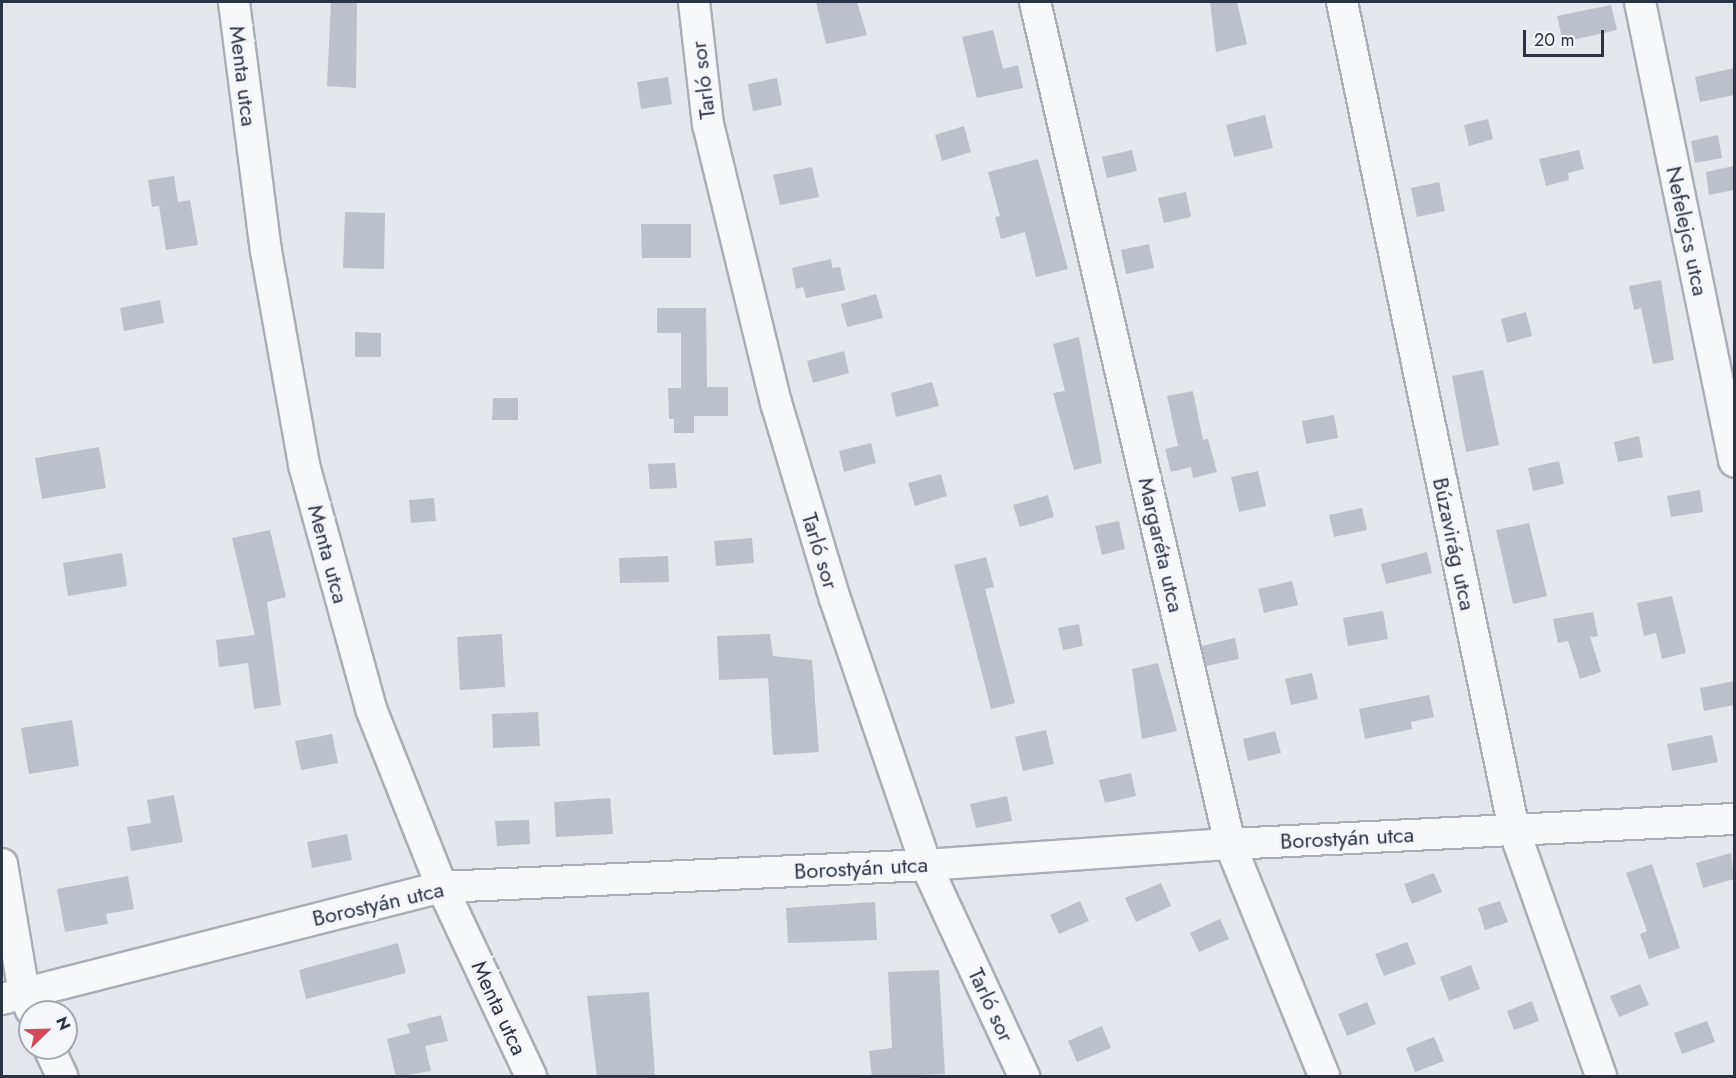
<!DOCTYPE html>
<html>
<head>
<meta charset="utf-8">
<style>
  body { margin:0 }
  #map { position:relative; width:1736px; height:1078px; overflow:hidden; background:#e4e7ec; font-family:Jost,sans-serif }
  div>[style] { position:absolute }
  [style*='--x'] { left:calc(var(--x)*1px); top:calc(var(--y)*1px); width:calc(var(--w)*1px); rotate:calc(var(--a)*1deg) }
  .building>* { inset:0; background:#bbc0ca }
  .roads { filter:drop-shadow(2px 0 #a9aeb7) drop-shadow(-2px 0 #a9aeb7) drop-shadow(0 2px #a9aeb7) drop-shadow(0 -2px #a9aeb7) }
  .street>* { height:30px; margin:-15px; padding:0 15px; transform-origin:15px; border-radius:15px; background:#f7f8fa }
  span { translate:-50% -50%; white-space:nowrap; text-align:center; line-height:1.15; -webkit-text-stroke:6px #f4f6f9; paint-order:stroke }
  .street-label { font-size:22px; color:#2b3445 }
  .frame { position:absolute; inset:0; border:3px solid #2b3445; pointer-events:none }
  .north { position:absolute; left:18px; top:1000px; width:60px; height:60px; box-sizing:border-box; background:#f4f6f9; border:2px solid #a4a8b1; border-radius:50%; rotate:67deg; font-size:16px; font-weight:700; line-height:24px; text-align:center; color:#2b3445 }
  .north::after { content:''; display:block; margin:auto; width:21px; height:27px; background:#d1495b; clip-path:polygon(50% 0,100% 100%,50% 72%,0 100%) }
  .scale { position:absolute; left:1523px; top:30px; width:81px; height:27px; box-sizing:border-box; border:3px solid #2b3445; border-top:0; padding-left:8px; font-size:18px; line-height:21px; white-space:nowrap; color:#2b3445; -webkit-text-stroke:4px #f4f6f9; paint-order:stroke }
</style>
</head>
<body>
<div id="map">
  <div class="building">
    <i style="clip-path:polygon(331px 2px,357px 2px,356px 88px,327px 86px)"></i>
    <i style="clip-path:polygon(816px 2px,857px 2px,867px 35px,826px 44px)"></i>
    <i style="clip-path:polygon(1210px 2px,1237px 2px,1247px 44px,1216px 52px)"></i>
    <i style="clip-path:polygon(1611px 5px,1617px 30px,1563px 42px,1557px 16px)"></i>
    <i style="clip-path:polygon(993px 30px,1003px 69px,1018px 65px,1023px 88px,977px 98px,962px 37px)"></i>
    <i style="clip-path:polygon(1734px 68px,1734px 95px,1700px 102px,1695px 77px)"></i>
    <i style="clip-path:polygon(668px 77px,672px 104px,641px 109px,637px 82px)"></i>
    <i style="clip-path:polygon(777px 78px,782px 105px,753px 111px,748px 84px)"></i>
    <i style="clip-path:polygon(1265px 115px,1273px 148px,1234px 157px,1226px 125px)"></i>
    <i style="clip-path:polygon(1488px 119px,1493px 139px,1469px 146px,1464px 125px)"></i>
    <i style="clip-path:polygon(964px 126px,971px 152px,942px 161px,935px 135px)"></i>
    <i style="clip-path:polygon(1718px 135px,1722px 158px,1695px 163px,1691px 141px)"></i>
    <i style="clip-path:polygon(1132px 150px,1137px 171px,1107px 178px,1102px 157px)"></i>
    <i style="clip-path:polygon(1579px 150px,1584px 169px,1568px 173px,1569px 180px,1546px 186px,1539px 159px)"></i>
    <i style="clip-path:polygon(1038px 159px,1068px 269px,1036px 277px,1025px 232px,1001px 239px,995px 217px,1000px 216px,988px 172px)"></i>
    <i style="clip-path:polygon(1734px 166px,1734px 190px,1709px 195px,1706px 172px)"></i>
    <i style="clip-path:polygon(812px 167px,819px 197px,780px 205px,773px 175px)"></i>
    <i style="clip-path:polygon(174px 176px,178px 202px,190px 200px,198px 245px,166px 250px,159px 206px,164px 205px,152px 207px,148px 180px)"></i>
    <i style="clip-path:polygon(1439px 182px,1445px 211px,1417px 217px,1411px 188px)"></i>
    <i style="clip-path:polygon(1186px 192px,1191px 217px,1164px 223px,1158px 198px)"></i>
    <i style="clip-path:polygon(345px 212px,385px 213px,384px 269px,343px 268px)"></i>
    <i style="clip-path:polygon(641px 224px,691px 224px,691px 258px,642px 258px)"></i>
    <i style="clip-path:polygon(1149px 244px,1154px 268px,1126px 274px,1121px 250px)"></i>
    <i style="clip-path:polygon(831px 259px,832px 268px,840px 267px,845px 290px,806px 298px,803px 287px,796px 289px,792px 268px)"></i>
    <i style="clip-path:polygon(1661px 280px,1674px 360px,1653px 364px,1641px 308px,1634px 310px,1629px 286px)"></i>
    <i style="clip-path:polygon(876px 294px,883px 318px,847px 327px,841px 304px)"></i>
    <i style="clip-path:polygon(160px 300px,164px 323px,124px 331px,120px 308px)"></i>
    <i style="clip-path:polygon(657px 308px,706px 308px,707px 387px,728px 387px,728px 416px,694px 416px,694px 433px,674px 433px,674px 419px,669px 419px,668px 388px,681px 388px,681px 333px,657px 333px)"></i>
    <i style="clip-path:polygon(1526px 312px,1532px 336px,1507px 343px,1501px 319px)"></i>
    <i style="clip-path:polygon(355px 332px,381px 333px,381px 357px,355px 357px)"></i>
    <i style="clip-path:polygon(1079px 337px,1102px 463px,1074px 470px,1053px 393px,1065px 391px,1053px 344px)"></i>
    <i style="clip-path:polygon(844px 351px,849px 373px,813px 383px,807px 361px)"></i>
    <i style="clip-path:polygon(1483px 370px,1499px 445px,1466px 452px,1452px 376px)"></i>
    <i style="clip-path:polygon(932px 382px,939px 406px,896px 417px,891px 393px)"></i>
    <i style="clip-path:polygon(1193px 391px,1203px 440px,1208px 439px,1217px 472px,1193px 478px,1191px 467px,1171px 472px,1165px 449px,1178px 446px,1167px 396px)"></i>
    <i style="clip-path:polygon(493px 398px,518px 398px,518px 420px,492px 420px)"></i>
    <i style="clip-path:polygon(1334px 415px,1338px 438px,1306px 444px,1302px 421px)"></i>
    <i style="clip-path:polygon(1639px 436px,1643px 457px,1618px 462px,1614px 442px)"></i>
    <i style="clip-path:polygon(871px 443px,876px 463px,844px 472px,839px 451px)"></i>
    <i style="clip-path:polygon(99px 447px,106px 488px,42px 499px,35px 458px)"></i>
    <i style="clip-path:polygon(1559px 461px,1564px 484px,1533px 491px,1528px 468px)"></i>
    <i style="clip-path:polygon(675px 463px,677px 488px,650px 489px,648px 464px)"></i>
    <i style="clip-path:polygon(1258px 471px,1266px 506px,1239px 512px,1231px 477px)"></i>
    <i style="clip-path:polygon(941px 474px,947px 496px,915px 506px,908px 483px)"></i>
    <i style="clip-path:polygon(1700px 490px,1703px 512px,1671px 517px,1667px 496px)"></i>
    <i style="clip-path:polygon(1048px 495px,1054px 517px,1020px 527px,1013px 505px)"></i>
    <i style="clip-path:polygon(434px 498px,436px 521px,411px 523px,409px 500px)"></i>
    <i style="clip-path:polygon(1362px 508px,1367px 530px,1334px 537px,1329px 515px)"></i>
    <i style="clip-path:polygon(1119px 521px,1125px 549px,1102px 555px,1095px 526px)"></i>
    <i style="clip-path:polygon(1529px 523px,1547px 596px,1513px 604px,1496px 530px)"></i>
    <i style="clip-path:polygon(270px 530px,286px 597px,267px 602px,281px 705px,254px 709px,248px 663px,219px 667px,216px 640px,255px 635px,232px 538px)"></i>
    <i style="clip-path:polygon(752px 538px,754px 563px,716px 566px,714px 541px)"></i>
    <i style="clip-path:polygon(1427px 552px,1432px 573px,1386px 584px,1381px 564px)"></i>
    <i style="clip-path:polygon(122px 553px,127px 586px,68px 596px,63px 563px)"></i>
    <i style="clip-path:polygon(668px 556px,669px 582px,620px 583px,619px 558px)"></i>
    <i style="clip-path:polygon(986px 557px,994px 587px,985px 589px,1015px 703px,991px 709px,954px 565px)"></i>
    <i style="clip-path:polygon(1292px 581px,1298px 605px,1264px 613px,1258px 589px)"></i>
    <i style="clip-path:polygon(1672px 596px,1686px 653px,1662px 659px,1656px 633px,1644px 636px,1637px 603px)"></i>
    <i style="clip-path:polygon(1383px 611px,1388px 639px,1348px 646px,1343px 618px)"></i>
    <i style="clip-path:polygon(1593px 612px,1598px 636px,1590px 637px,1601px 672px,1580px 679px,1568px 641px,1558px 643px,1553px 619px)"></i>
    <i style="clip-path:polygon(1079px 624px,1083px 646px,1063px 650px,1058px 628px)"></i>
    <i style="clip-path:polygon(502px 634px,505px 687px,460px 690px,457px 637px)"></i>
    <i style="clip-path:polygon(770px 634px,773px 656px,812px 660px,819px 752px,773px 755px,768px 678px,719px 680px,717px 636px)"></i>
    <i style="clip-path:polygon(1235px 638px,1239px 659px,1206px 666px,1202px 646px)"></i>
    <i style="clip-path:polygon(1158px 663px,1177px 731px,1142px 739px,1132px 669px)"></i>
    <i style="clip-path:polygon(1312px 673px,1318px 699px,1291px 705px,1285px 679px)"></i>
    <i style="clip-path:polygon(1734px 681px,1734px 705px,1704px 711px,1700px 688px)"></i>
    <i style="clip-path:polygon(1429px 695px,1434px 717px,1411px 722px,1412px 729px,1365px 739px,1359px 709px)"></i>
    <i style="clip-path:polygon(538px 712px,540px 746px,493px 748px,492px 714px)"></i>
    <i style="clip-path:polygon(72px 720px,79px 766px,29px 774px,21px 728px)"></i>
    <i style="clip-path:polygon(1046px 730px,1054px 764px,1023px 771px,1015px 737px)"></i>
    <i style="clip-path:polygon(1275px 731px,1281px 753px,1248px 761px,1243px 739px)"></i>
    <i style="clip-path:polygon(332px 734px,338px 763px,301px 770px,295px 741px)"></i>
    <i style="clip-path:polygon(1712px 735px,1718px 762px,1672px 771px,1667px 744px)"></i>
    <i style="clip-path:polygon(1131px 773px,1136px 796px,1105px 803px,1099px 780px)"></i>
    <i style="clip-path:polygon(174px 795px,183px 842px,131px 851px,127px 827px,151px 823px,147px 800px)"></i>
    <i style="clip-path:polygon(1007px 796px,1012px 821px,976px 828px,970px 804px)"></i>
    <i style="clip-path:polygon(610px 798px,613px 834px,556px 837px,554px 802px)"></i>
    <i style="clip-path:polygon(529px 820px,530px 844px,497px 846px,495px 821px)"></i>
    <i style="clip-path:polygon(347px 834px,352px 860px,312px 868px,307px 842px)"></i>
    <i style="clip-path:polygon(1731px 853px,1734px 879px,1703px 888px,1696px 863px)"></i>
    <i style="clip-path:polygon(1652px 864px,1680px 948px,1649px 959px,1640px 934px,1647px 931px,1626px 873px)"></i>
    <i style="clip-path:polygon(1434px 873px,1442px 892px,1412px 904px,1404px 884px)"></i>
    <i style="clip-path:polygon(128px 876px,134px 909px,106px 914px,108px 924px,65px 932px,57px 889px)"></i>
    <i style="clip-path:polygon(1161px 883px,1171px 906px,1136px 922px,1125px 898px)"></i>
    <i style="clip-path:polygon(1080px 901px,1089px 921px,1059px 934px,1050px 915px)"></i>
    <i style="clip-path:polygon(1500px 901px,1508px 922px,1485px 930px,1478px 908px)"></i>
    <i style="clip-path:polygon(875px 902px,877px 940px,788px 943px,786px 908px)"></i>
    <i style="clip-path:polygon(1220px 919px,1229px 939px,1199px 952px,1190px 933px)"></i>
    <i style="clip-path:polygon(1407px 942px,1416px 964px,1384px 976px,1375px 954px)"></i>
    <i style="clip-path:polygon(398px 943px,406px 973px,306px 999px,299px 970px)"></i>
    <i style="clip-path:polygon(1471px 965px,1480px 989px,1449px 1001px,1440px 977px)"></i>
    <i style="clip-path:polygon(939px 970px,945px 1074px,872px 1077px,869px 1051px,892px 1048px,888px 972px)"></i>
    <i style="clip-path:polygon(1640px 984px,1649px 1005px,1619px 1017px,1610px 996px)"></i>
    <i style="clip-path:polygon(649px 992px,655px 1077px,597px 1077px,587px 996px)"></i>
    <i style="clip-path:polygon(1532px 1001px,1539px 1021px,1514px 1030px,1507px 1011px)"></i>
    <i style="clip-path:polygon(1367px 1002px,1376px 1024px,1347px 1036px,1338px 1014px)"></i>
    <i style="clip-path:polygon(441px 1015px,448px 1041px,425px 1046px,431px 1071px,396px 1077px,387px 1039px,410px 1033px,407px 1024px)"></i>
    <i style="clip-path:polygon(1707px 1021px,1715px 1042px,1682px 1054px,1674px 1033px)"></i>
    <i style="clip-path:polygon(1102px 1026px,1111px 1048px,1077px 1062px,1068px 1041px)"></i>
    <i style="clip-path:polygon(1434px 1037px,1444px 1061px,1415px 1072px,1406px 1048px)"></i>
  </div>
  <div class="roads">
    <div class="street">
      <i style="--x:234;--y:2;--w:251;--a:82.7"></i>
      <i style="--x:266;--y:251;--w:217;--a:79.9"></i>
      <i style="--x:304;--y:465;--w:253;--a:74.6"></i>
      <i style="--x:371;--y:709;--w:192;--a:68.3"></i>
      <i style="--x:442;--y:887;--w:209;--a:64.8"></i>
      <i style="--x:694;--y:2;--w:123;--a:83.5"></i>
      <i style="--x:708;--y:124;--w:290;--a:76.3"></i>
      <i style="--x:777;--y:406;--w:202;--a:73.3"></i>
      <i style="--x:835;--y:599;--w:281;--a:71.1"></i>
      <i style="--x:926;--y:865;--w:233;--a:65.1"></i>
      <i style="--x:1035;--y:2;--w:864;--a:76.96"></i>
      <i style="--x:1230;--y:844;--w:250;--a:67.9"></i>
      <i style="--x:1342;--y:2;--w:846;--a:78.26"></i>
      <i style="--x:1514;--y:830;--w:261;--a:70.5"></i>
      <i style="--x:1640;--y:2;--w:469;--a:78.4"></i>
      <i style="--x:2;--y:864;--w:131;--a:80.3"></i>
      <i style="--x:24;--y:993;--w:18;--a:68"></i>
      <i style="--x:2;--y:999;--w:454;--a:-14.3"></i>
      <i style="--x:442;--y:887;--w:484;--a:-2.6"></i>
      <i style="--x:926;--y:865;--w:305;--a:-4"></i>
      <i style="--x:1230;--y:844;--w:505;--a:-2.84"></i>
      <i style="--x:49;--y:1048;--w:31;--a:65"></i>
    </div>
  </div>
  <div class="street-label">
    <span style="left:243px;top:76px;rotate:83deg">Menta utca</span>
    <span style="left:703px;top:80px;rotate:-97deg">Tarló sor</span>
    <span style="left:1687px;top:231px;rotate:78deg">Nefelejcs utca</span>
    <span style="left:1454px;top:544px;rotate:78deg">Búzavirág utca</span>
    <span style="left:1161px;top:545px;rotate:77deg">Margaréta utca</span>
    <span style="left:820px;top:551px;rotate:73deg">Tarló sor</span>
    <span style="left:328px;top:554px;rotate:75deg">Menta utca</span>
    <span style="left:1347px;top:838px;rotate:-3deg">Borostyán utca</span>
    <span style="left:861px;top:868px;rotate:-3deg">Borostyán utca</span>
    <span style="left:378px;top:904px;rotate:-13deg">Borostyán utca</span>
    <span style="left:991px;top:1005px;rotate:65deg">Tarló sor</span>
    <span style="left:499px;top:1008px;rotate:65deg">Menta utca</span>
  </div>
  <div class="frame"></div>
  <div class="north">N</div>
  <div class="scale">20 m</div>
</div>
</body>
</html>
